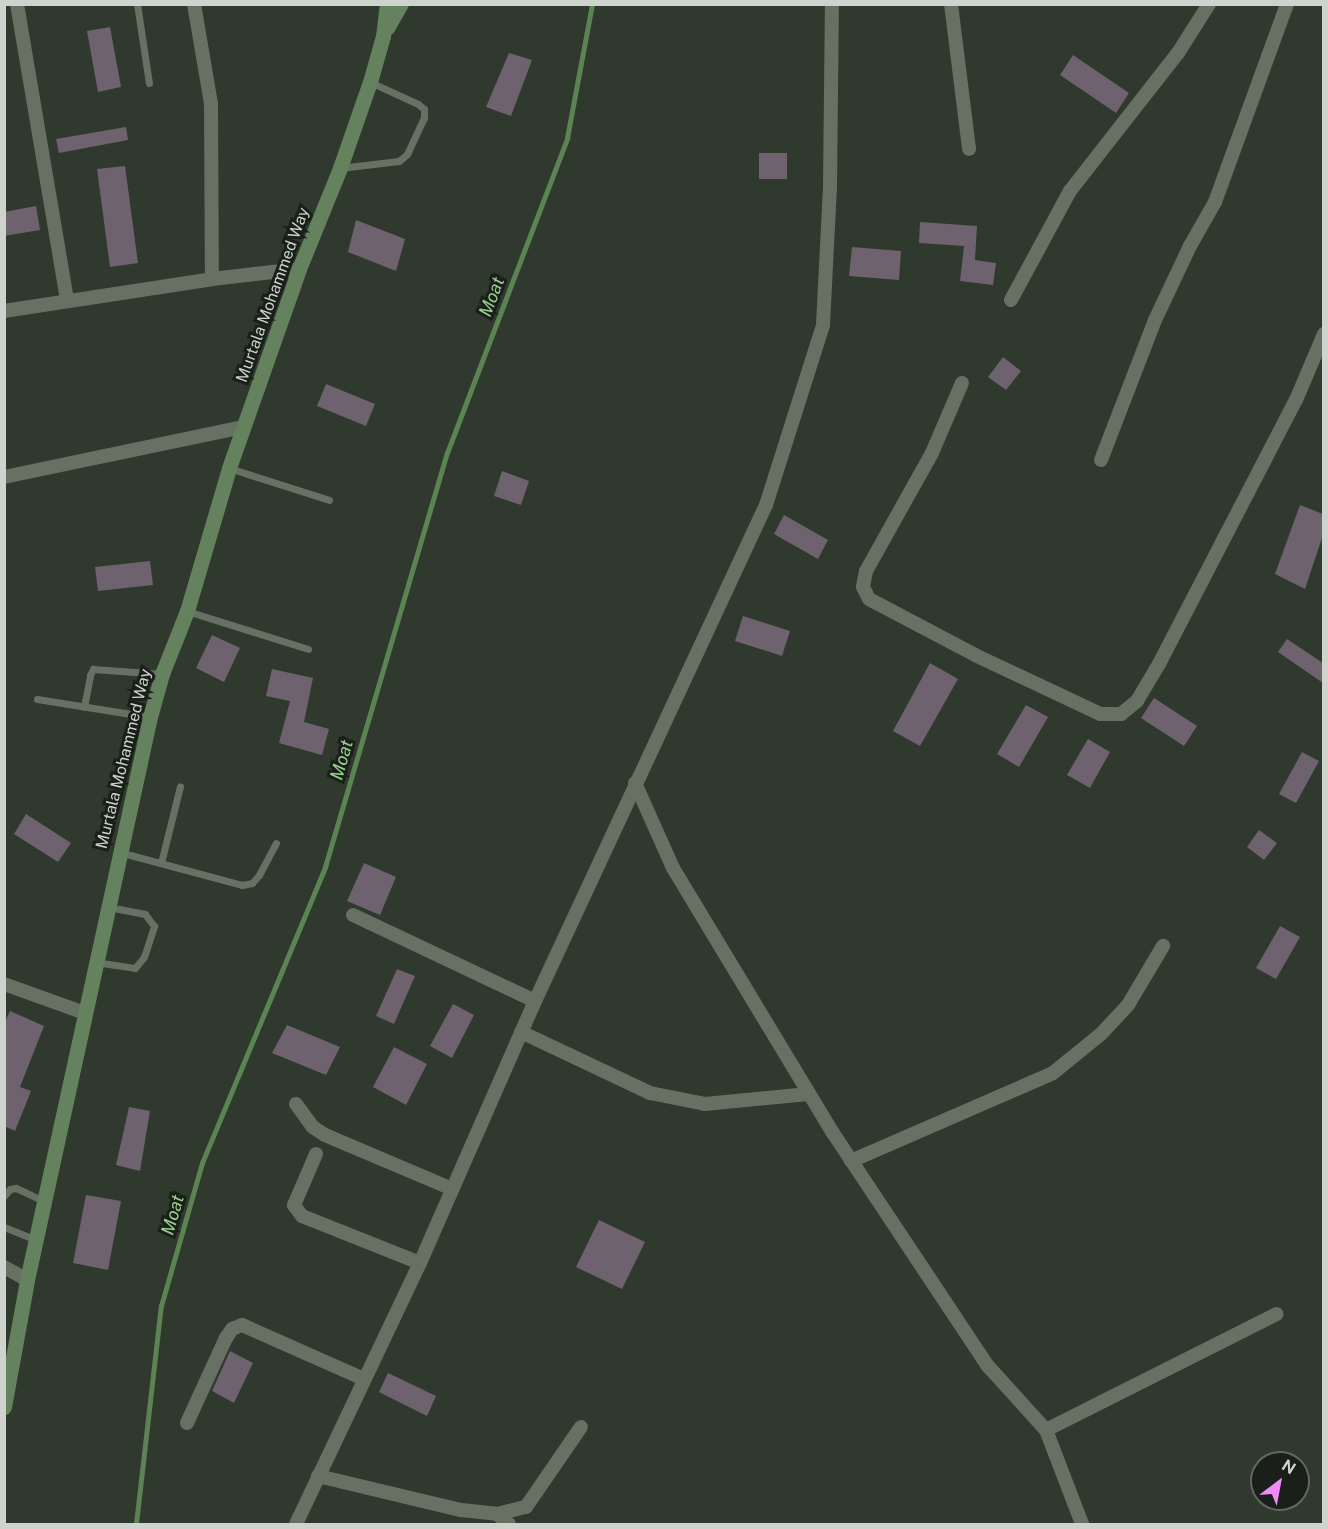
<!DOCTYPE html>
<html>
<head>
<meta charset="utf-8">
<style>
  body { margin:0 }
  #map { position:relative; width:1328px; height:1529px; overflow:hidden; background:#2f392e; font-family:"Public Sans",sans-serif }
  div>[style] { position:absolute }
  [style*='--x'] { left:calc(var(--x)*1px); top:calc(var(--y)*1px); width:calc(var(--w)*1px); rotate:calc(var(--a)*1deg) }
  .stream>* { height:4.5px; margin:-2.25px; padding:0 2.25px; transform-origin:2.25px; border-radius:2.25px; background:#5c8354 }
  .building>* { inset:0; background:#6e626e }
  .lane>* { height:7px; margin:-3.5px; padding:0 3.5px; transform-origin:3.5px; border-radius:3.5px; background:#667164 }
  .street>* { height:14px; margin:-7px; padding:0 7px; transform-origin:7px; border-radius:7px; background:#667164 }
  .secondary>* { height:15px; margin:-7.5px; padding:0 7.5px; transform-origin:7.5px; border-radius:7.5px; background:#63825d }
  span { translate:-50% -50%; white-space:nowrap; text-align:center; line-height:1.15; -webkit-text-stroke:6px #1a1f1a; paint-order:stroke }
  .street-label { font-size:16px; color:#ced4cd }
  .water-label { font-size:18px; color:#98d18d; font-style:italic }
  .frame { position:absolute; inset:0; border:6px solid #ced4cd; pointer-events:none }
  .north { position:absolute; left:1250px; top:1451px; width:60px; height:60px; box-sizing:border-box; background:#1a1f1a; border:2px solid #626762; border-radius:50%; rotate:32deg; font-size:16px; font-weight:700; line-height:24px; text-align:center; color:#ced4cd }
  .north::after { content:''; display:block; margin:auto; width:21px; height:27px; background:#ef8bf7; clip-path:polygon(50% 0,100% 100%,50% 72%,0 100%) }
</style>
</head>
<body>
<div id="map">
  <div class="stream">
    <i style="--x:136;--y:1524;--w:219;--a:-83.5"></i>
    <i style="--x:161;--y:1306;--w:149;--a:-74"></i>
    <i style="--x:202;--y:1163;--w:321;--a:-67.4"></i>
    <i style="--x:325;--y:867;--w:432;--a:-73.6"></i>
    <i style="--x:447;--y:453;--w:337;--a:-69.1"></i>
    <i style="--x:567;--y:138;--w:136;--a:-79.4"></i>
  </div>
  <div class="building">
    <i style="clip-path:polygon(110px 27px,121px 87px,98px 92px,87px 31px)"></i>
    <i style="clip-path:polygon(509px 53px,532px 60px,511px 116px,486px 107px)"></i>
    <i style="clip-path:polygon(1073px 55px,1129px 93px,1116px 113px,1060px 75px)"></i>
    <i style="clip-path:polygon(126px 127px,128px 140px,59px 153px,56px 139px)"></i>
    <i style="clip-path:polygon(759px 153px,787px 153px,787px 179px,759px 179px)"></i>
    <i style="clip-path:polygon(125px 166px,138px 263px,110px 267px,97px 169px)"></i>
    <i style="clip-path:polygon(36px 206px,40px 230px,4px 236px,4px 212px)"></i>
    <i style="clip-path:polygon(356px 220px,405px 239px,396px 271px,348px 252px)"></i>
    <i style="clip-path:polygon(920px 222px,977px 226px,975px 260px,996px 263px,993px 285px,960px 281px,964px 246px,919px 243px)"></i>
    <i style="clip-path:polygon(852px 247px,901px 251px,899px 280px,849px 276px)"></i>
    <i style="clip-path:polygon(1003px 357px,1021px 371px,1006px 390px,988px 377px)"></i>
    <i style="clip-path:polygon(326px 384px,375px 404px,366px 426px,317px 406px)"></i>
    <i style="clip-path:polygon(502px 471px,529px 481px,521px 505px,494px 496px)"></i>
    <i style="clip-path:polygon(1300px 505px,1323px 514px,1323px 535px,1305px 589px,1275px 574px)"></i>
    <i style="clip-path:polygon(784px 515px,828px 540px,818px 559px,774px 534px)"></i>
    <i style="clip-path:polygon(150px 561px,153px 585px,98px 591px,95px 567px)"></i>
    <i style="clip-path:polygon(743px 616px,790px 631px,782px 656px,735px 641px)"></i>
    <i style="clip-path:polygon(212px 635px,240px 648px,224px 682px,196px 668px)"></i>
    <i style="clip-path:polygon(1287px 639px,1323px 663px,1323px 683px,1278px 652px)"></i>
    <i style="clip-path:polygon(930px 663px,958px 679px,920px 746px,893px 731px)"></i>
    <i style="clip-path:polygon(272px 669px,313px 678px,304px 722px,329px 729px,322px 755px,279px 743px,290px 701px,266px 696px)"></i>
    <i style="clip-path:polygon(1154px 698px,1197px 726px,1184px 746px,1141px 718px)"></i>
    <i style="clip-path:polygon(1026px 705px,1048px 717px,1019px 767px,997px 754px)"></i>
    <i style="clip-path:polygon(1088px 739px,1110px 752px,1090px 788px,1067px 775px)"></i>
    <i style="clip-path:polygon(1302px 752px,1319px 761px,1296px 803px,1279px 794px)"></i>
    <i style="clip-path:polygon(26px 814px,71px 843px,58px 862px,14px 834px)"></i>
    <i style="clip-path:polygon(1259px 830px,1277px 843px,1264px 860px,1247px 847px)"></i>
    <i style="clip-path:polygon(364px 863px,396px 877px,380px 915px,347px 901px)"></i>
    <i style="clip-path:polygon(1280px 926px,1300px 937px,1276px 979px,1256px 968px)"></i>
    <i style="clip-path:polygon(397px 969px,415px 976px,394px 1024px,376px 1016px)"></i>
    <i style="clip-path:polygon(453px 1004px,474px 1015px,452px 1058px,430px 1046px)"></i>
    <i style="clip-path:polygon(10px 1011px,44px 1026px,20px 1087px,31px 1091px,15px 1131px,4px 1126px,4px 1024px)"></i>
    <i style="clip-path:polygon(287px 1025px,340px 1047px,326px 1075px,272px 1053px)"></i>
    <i style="clip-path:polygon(394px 1047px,427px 1064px,406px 1105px,373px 1087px)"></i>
    <i style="clip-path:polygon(129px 1107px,150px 1111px,140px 1171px,116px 1165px)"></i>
    <i style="clip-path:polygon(86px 1195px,121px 1201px,108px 1270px,73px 1263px)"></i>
    <i style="clip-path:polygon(599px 1220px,645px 1242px,622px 1289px,576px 1267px)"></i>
    <i style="clip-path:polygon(230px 1351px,253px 1363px,234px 1403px,212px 1391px)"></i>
    <i style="clip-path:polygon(388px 1373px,436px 1396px,427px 1416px,379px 1392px)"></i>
  </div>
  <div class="lane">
    <i style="--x:137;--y:4;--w:80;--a:81.4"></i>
    <i style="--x:340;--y:168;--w:59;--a:-6.8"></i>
    <i style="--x:399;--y:161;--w:11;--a:-41"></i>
    <i style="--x:407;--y:154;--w:40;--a:-65"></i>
    <i style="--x:424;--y:118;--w:9;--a:-90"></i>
    <i style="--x:424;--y:109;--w:8;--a:-140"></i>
    <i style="--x:418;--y:104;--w:53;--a:-155.4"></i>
    <i style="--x:229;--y:468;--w:105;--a:17.7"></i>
    <i style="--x:187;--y:611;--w:127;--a:17.4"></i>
    <i style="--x:37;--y:699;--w:114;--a:9.1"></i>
    <i style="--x:84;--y:707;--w:33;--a:-79"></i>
    <i style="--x:90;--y:675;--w:7;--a:-63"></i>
    <i style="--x:93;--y:669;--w:69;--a:4.1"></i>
    <i style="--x:119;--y:852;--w:127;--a:15"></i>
    <i style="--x:242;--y:885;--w:10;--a:-11"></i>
    <i style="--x:252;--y:883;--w:11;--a:-49"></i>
    <i style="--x:259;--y:875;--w:36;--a:-62"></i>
    <i style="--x:161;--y:863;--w:79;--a:-76.1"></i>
    <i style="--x:95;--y:962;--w:40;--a:8.5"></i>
    <i style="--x:135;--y:968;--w:14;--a:-51"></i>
    <i style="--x:144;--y:957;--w:33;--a:-72"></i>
    <i style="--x:154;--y:926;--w:15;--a:-127"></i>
    <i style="--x:145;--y:914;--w:37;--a:-169"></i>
    <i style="--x:4;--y:1196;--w:9;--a:-49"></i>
    <i style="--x:10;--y:1189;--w:6;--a:-9"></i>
    <i style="--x:16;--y:1188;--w:31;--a:25"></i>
    <i style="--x:4;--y:1227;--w:35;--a:22"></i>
  </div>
  <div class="street">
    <i style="--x:17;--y:4;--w:300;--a:80.4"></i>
    <i style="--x:194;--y:4;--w:100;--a:80.3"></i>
    <i style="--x:211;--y:103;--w:176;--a:89.7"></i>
    <i style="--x:951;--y:4;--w:146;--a:82.9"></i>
    <i style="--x:1011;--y:300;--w:124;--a:-61.6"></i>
    <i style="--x:1070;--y:191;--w:175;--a:-52"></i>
    <i style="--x:1178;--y:53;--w:58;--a:-57.7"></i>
    <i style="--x:4;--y:311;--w:210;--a:-8.7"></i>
    <i style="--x:212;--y:279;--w:88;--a:-6.6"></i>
    <i style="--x:962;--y:383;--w:76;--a:113.2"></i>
    <i style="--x:932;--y:453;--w:135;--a:119.2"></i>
    <i style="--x:866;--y:571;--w:16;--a:101"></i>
    <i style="--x:863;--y:587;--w:13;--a:63"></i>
    <i style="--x:869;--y:599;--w:122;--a:27.8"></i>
    <i style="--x:977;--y:656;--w:136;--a:25.2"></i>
    <i style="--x:1100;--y:714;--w:21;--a:0"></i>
    <i style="--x:1121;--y:714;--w:21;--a:-39"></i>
    <i style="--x:1137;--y:701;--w:43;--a:-59.3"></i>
    <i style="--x:1159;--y:664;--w:297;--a:-62.6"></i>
    <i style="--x:1296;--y:400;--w:72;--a:-67"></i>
    <i style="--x:1101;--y:460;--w:150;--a:-68.9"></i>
    <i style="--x:1155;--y:320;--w:82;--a:-64.7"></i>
    <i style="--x:1190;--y:246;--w:51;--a:-60.4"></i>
    <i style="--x:1215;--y:202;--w:211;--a:-70"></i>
    <i style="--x:4;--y:477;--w:245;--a:-11.8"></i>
    <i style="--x:635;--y:783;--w:93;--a:65.9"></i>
    <i style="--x:673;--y:868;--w:310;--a:58.9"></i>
    <i style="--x:833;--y:1133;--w:278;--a:56.4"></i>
    <i style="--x:987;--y:1365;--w:88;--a:47.8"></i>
    <i style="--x:1046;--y:1430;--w:101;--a:69"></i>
    <i style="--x:353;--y:915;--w:201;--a:25.3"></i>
    <i style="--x:4;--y:984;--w:86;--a:19.7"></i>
    <i style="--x:521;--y:1032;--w:143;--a:25.3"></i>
    <i style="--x:650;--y:1093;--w:56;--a:11.3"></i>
    <i style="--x:705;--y:1104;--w:104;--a:-5.5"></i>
    <i style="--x:296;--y:1104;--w:29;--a:54"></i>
    <i style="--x:313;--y:1127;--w:14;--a:34"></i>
    <i style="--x:325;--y:1135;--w:138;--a:23"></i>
    <i style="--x:316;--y:1154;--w:56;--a:113.3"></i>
    <i style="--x:294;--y:1205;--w:14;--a:54"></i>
    <i style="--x:302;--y:1216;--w:127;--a:21.7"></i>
    <i style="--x:851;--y:1161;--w:220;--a:-23.5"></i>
    <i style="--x:1053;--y:1073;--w:62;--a:-39.1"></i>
    <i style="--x:1101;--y:1034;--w:40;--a:-47"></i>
    <i style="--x:1128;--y:1005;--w:69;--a:-59.3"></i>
    <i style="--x:4;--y:1267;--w:26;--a:29"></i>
    <i style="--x:187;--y:1423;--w:94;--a:-65.4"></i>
    <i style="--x:226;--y:1338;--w:11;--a:-56"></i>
    <i style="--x:232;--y:1329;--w:11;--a:-22"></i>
    <i style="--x:242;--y:1325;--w:133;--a:23.9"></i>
    <i style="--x:1046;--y:1430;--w:258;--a:-26.7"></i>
    <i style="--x:318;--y:1476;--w:147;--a:13.4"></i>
    <i style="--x:461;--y:1510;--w:36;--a:6"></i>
    <i style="--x:497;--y:1514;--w:30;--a:-14"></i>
    <i style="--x:526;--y:1507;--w:97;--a:-55.5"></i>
    <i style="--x:497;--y:1514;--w:16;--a:40"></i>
    <i style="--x:296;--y:1524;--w:289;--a:-64.6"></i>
    <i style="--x:420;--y:1263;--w:286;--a:-66.3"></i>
    <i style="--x:535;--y:1001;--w:547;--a:-65.03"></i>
    <i style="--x:766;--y:505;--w:189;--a:-72.4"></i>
    <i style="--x:823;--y:325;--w:138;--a:-87.1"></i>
    <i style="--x:830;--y:187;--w:183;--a:-89.4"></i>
  </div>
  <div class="secondary">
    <i style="--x:387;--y:28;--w:28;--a:-60"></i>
    <i style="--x:4;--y:1407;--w:129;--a:-79.7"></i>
    <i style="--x:27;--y:1280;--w:576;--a:-77.68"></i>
    <i style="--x:150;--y:717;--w:45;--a:-74.4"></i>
    <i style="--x:162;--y:674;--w:68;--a:-68.4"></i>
    <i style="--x:187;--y:611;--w:149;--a:-73.6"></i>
    <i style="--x:229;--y:468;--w:211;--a:-70.6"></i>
    <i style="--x:299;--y:269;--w:109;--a:-67.9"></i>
    <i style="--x:340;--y:168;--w:91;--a:-70.8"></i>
    <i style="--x:370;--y:82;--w:48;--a:-74.2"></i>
    <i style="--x:383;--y:36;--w:32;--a:-83"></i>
  </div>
  <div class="street-label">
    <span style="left:273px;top:295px;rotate:-70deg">Murtala Mohammed Way</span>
    <span style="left:124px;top:759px;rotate:-76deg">Murtala Mohammed Way</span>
  </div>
  <div class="water-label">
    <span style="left:492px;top:297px;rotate:-69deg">Moat</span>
    <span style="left:342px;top:760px;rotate:-74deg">Moat</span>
    <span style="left:173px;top:1215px;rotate:-74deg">Moat</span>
  </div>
  <div class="frame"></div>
  <div class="north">N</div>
</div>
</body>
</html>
